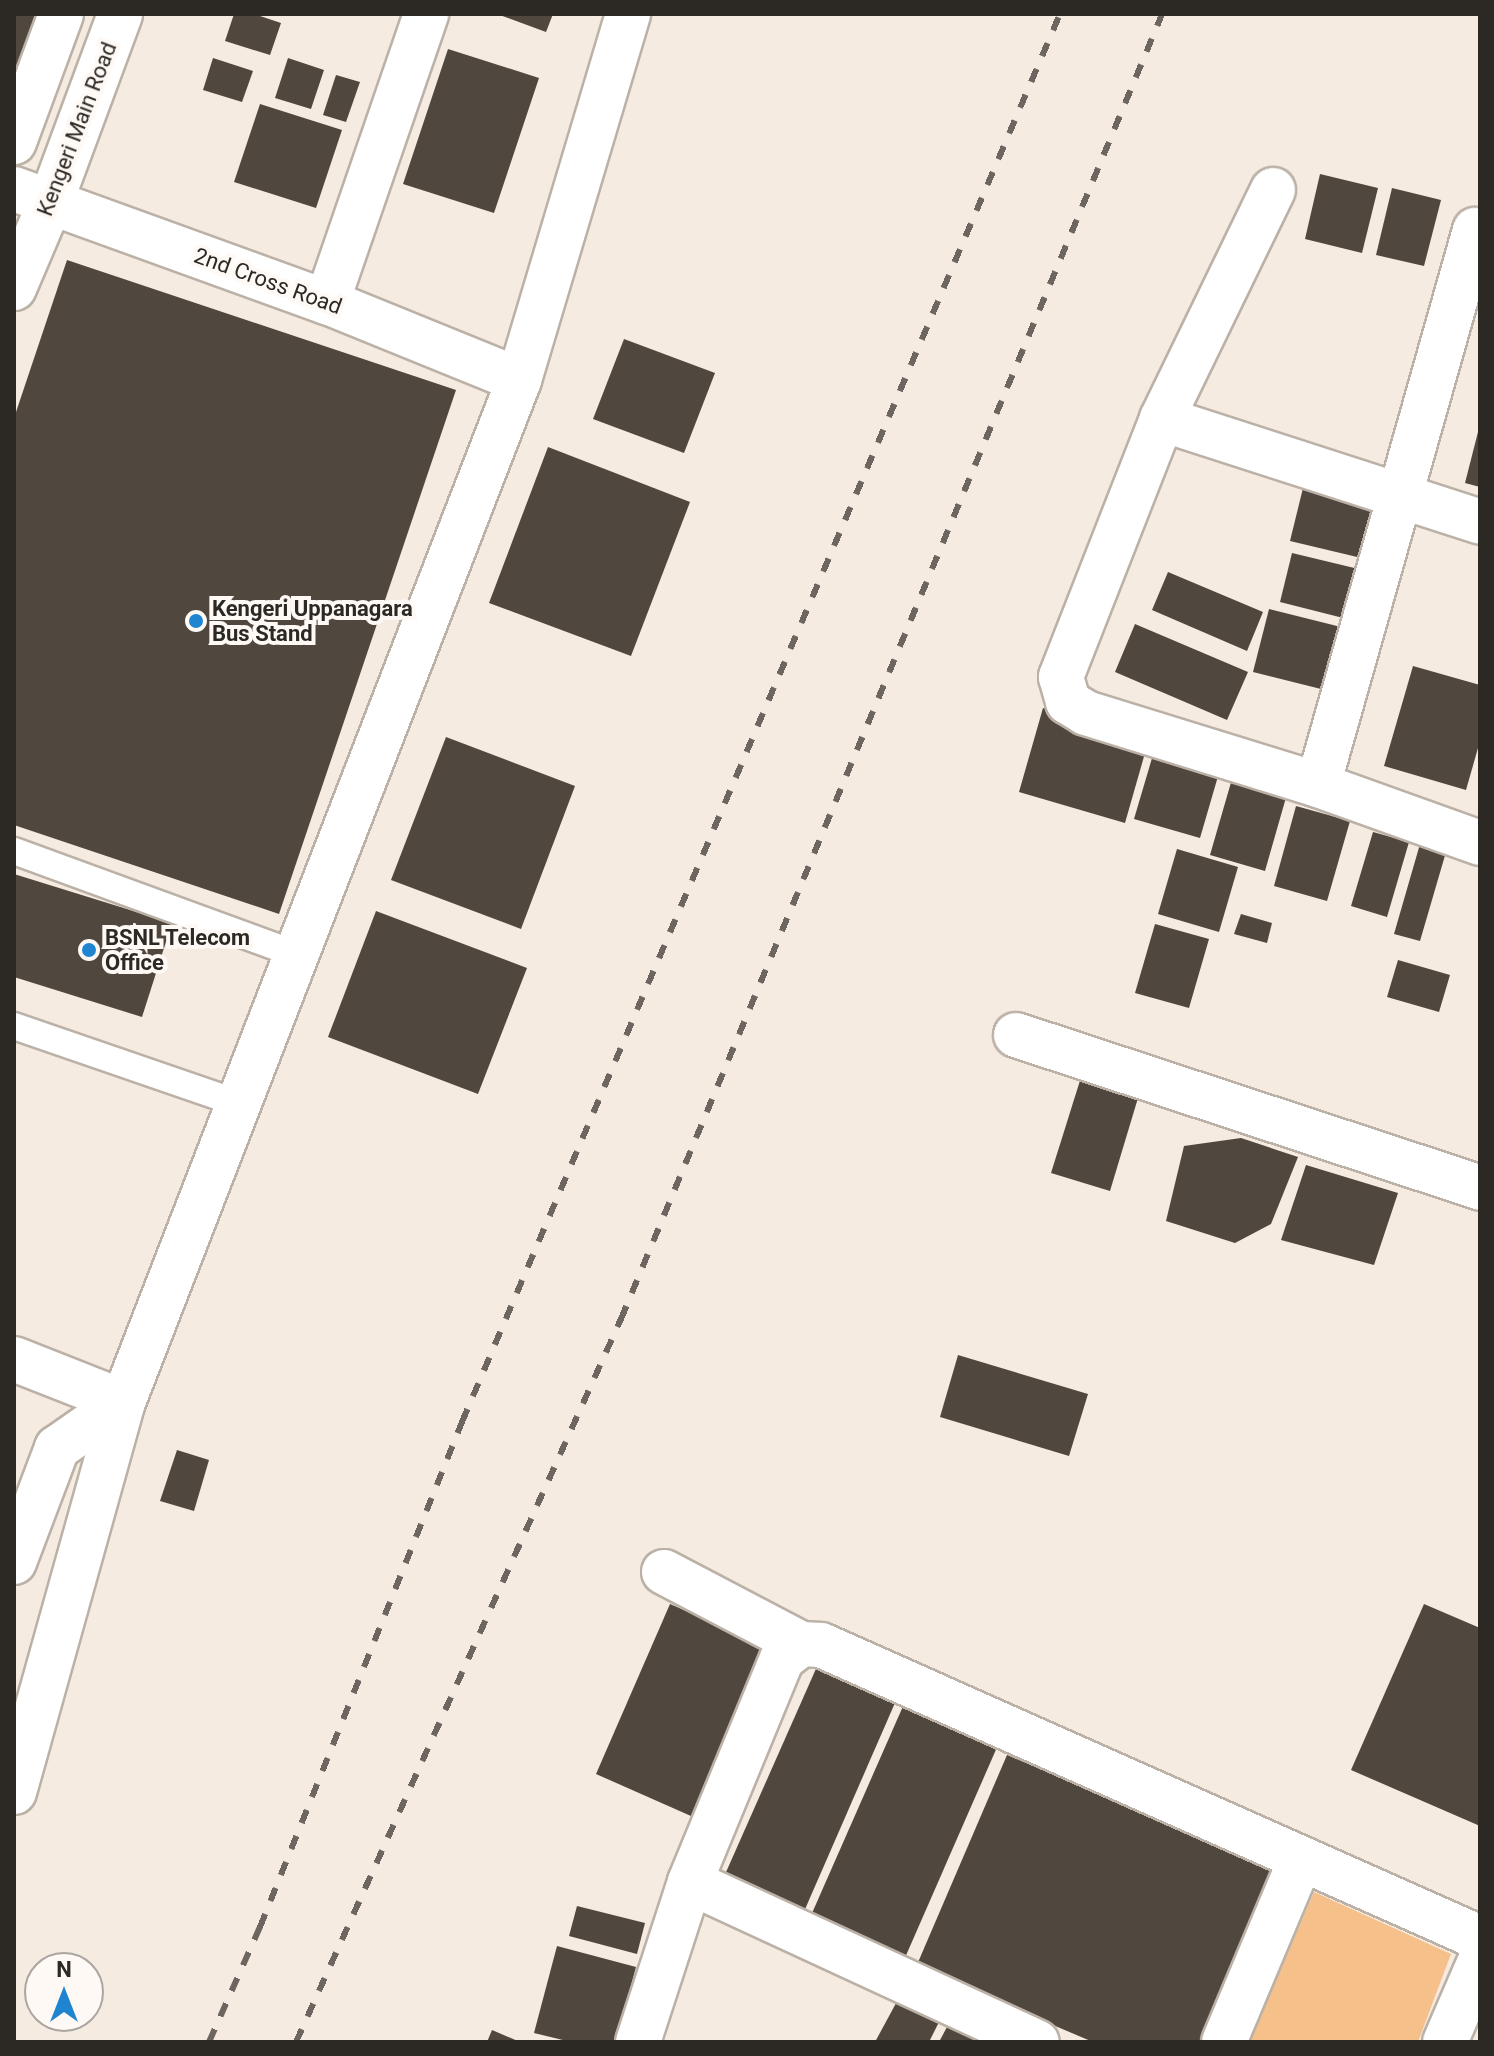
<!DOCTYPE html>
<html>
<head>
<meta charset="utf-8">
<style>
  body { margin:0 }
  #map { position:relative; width:1494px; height:2056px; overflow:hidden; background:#f6ebe0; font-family:Roboto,sans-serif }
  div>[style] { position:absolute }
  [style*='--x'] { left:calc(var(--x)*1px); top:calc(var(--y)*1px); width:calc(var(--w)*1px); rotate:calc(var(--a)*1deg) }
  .green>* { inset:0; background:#f5c08a }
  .building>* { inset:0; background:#50473f }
  .roads { filter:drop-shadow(2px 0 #bbb1a7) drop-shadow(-2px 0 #bbb1a7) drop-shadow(0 2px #bbb1a7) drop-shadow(0 -2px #bbb1a7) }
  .lane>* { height:26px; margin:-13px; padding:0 13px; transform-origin:13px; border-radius:13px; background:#fff }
  .street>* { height:44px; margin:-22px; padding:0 22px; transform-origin:22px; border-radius:22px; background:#fff }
  .secondary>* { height:44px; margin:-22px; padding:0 22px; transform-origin:22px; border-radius:22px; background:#fff }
  .primary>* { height:44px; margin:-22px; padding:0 22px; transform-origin:22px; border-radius:22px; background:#fff }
  .rail>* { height:6px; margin-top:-3px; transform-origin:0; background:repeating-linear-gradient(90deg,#6d6660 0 14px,transparent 0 28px) }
  .dots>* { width:22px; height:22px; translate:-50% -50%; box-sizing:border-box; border:4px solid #fef9f5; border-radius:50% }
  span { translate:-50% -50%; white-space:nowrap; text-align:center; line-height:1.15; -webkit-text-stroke:8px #fef9f5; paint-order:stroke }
  .street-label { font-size:22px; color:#2c2824 }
  .poi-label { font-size:22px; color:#2c2824; font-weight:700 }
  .left { translate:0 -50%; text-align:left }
  .frame { position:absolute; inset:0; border:16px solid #2c2824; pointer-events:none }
  .north { position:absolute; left:24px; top:1952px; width:80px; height:80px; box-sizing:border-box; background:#fef9f5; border:2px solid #aaa5a1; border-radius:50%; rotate:0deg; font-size:22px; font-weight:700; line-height:32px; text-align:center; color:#2c2824 }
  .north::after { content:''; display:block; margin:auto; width:28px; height:36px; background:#2085d0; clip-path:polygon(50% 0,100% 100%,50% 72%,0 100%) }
</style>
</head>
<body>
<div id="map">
  <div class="green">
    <i style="clip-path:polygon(1314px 1892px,1451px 1954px,1418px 2042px,1249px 2042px)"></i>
  </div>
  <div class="building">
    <i style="clip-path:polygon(14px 14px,38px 14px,14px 87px)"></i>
    <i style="clip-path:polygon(234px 14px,254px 14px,281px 23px,270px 55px,225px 41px)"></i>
    <i style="clip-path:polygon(497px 14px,553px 14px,546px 32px)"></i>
    <i style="clip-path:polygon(448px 49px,539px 78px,494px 213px,403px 184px)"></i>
    <i style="clip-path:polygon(213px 58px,253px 71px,242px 102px,203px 90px)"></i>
    <i style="clip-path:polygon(288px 58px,324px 70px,311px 109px,275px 98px)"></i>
    <i style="clip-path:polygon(336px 75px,360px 82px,346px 122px,323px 115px)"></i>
    <i style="clip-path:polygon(260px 104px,342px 130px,316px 208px,234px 182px)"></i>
    <i style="clip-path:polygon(1320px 174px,1378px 188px,1362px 253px,1305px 239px)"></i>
    <i style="clip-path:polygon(1392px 188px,1441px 200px,1424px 266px,1376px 255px)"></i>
    <i style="clip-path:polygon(67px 260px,456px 390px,279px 914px,14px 825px,14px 418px)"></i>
    <i style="clip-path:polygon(624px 339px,715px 373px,684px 453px,593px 419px)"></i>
    <i style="clip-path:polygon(1479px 428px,1480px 428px,1480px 487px,1465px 483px)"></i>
    <i style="clip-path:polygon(548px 447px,690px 502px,631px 656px,489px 603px)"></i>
    <i style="clip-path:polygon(1304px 484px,1388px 505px,1374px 561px,1290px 541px)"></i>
    <i style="clip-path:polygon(1292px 553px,1371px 572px,1359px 622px,1280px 602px)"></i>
    <i style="clip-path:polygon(1168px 572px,1263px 612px,1247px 651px,1152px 610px)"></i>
    <i style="clip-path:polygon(1269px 609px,1353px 630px,1337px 693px,1253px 672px)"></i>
    <i style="clip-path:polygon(1135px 624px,1248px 672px,1227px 720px,1115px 672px)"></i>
    <i style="clip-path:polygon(1413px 666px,1480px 685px,1480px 741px,1466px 790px,1384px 766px)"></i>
    <i style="clip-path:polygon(1043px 708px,1149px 739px,1125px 823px,1019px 792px)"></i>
    <i style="clip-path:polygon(446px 737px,575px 786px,521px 929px,391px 880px)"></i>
    <i style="clip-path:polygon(1155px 748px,1221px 766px,1200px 838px,1134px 819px)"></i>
    <i style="clip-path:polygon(1234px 772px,1289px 787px,1265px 871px,1210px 855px)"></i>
    <i style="clip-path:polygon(1296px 806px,1350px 821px,1327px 901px,1274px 886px)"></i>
    <i style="clip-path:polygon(1373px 832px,1409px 842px,1387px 917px,1351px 906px)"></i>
    <i style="clip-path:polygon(1420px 844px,1446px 852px,1420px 941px,1394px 934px)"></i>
    <i style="clip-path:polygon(1177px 849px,1238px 867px,1219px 932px,1158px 914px)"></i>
    <i style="clip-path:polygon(14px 874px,172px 923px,142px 1017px,14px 977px)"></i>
    <i style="clip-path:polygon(376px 911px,527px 968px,478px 1094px,328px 1037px)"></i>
    <i style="clip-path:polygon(1241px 914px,1272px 923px,1267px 943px,1234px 934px)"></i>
    <i style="clip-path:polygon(1155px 924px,1209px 939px,1189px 1008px,1135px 993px)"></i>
    <i style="clip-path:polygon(1398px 960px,1450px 975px,1439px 1012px,1387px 997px)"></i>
    <i style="clip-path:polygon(1083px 1071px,1141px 1088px,1110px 1191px,1051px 1173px)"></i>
    <i style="clip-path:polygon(1241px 1138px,1298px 1157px,1271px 1224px,1235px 1243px,1166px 1221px,1184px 1146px)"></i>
    <i style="clip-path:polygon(1306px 1165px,1398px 1193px,1374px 1265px,1281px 1240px)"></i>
    <i style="clip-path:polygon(958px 1355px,1088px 1394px,1069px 1456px,940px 1417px)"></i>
    <i style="clip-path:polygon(177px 1450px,209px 1460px,194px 1511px,160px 1501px)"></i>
    <i style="clip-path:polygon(670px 1604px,775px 1649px,700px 1820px,596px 1774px)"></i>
    <i style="clip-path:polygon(1424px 1604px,1480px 1628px,1480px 1826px,1351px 1770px)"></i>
    <i style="clip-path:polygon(819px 1662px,898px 1696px,799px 1923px,719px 1888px)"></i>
    <i style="clip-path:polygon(904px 1704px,998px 1745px,904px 1960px,809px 1920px)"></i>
    <i style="clip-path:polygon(1007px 1755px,1290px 1874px,1218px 2042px,1093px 2042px,916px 1967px)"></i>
    <i style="clip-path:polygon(577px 1906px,645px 1923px,637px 1954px,569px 1936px)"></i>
    <i style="clip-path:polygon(557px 1946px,636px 1967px,616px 2042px,571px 2042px,534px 2033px)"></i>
    <i style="clip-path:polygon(901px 1994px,943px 2014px,929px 2042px,875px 2042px)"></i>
    <i style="clip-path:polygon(955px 2012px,1013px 2042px,939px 2042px)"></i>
    <i style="clip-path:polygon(492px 2030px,520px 2042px,487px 2042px)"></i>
  </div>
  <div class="roads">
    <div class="lane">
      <i style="--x:14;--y:851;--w:300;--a:20.1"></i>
      <i style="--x:14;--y:1026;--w:237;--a:19"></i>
    </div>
    <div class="street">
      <i style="--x:14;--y:189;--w:333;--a:19.9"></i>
      <i style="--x:327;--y:302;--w:207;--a:22.1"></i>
      <i style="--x:1273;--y:190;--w:254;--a:115.9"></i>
      <i style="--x:1162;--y:419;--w:277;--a:111.4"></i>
      <i style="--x:1061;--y:677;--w:26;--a:74"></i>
      <i style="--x:1068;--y:702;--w:21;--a:31"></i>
      <i style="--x:1086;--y:713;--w:243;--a:17.2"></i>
      <i style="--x:1318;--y:785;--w:172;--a:19.7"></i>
      <i style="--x:327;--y:302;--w:305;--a:-71"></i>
      <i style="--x:1162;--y:419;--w:334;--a:17.9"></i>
      <i style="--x:1318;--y:785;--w:577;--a:-74.2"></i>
      <i style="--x:1016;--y:1035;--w:489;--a:18.2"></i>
      <i style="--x:14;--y:1359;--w:117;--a:21.5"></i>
      <i style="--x:664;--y:1572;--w:155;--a:27.7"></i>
      <i style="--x:801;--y:1644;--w:20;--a:3"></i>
      <i style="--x:821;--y:1645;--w:721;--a:23.97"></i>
      <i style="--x:690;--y:1882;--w:382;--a:24.8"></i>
      <i style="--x:638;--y:2042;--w:168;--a:-72"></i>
      <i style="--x:690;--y:1882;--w:241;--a:-67.6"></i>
      <i style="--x:782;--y:1659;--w:24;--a:-38"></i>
      <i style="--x:1224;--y:2042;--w:199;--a:-67.2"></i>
      <i style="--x:1445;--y:2042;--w:88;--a:-66.6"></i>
    </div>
    <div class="secondary">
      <i style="--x:14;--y:1562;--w:122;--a:-69.3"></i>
      <i style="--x:57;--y:1448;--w:80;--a:-34.9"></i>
      <i style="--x:14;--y:1792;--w:405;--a:-74.4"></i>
      <i style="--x:123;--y:1402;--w:1096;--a:-68.82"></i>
      <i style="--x:519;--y:380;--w:382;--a:-73.4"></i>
    </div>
    <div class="primary">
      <i style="--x:14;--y:142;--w:136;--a:-69.8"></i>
      <i style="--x:14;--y:288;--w:95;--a:-67"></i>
      <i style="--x:51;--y:201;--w:199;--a:-69.7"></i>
    </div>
  </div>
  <div class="rail">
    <i style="--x:209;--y:2042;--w:126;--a:-66.1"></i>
    <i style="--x:260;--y:1927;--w:544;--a:-68.2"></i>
    <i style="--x:462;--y:1422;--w:1530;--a:-66.99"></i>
    <i style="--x:296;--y:2042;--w:793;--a:-65.8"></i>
    <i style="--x:621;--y:1319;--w:1413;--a:-67.48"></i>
  </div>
  <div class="dots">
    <i style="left:196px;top:621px;background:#2085d0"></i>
    <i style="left:89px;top:950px;background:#2085d0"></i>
  </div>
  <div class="street-label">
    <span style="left:77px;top:129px;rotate:-69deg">Kengeri Main Road</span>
    <span style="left:268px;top:281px;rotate:20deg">2nd Cross Road</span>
  </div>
  <div class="poi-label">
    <span class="left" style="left:212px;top:621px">Kengeri Uppanagara<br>Bus Stand</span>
    <span class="left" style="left:105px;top:950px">BSNL Telecom<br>Office</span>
  </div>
  <div class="frame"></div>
  <div class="north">N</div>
</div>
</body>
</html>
